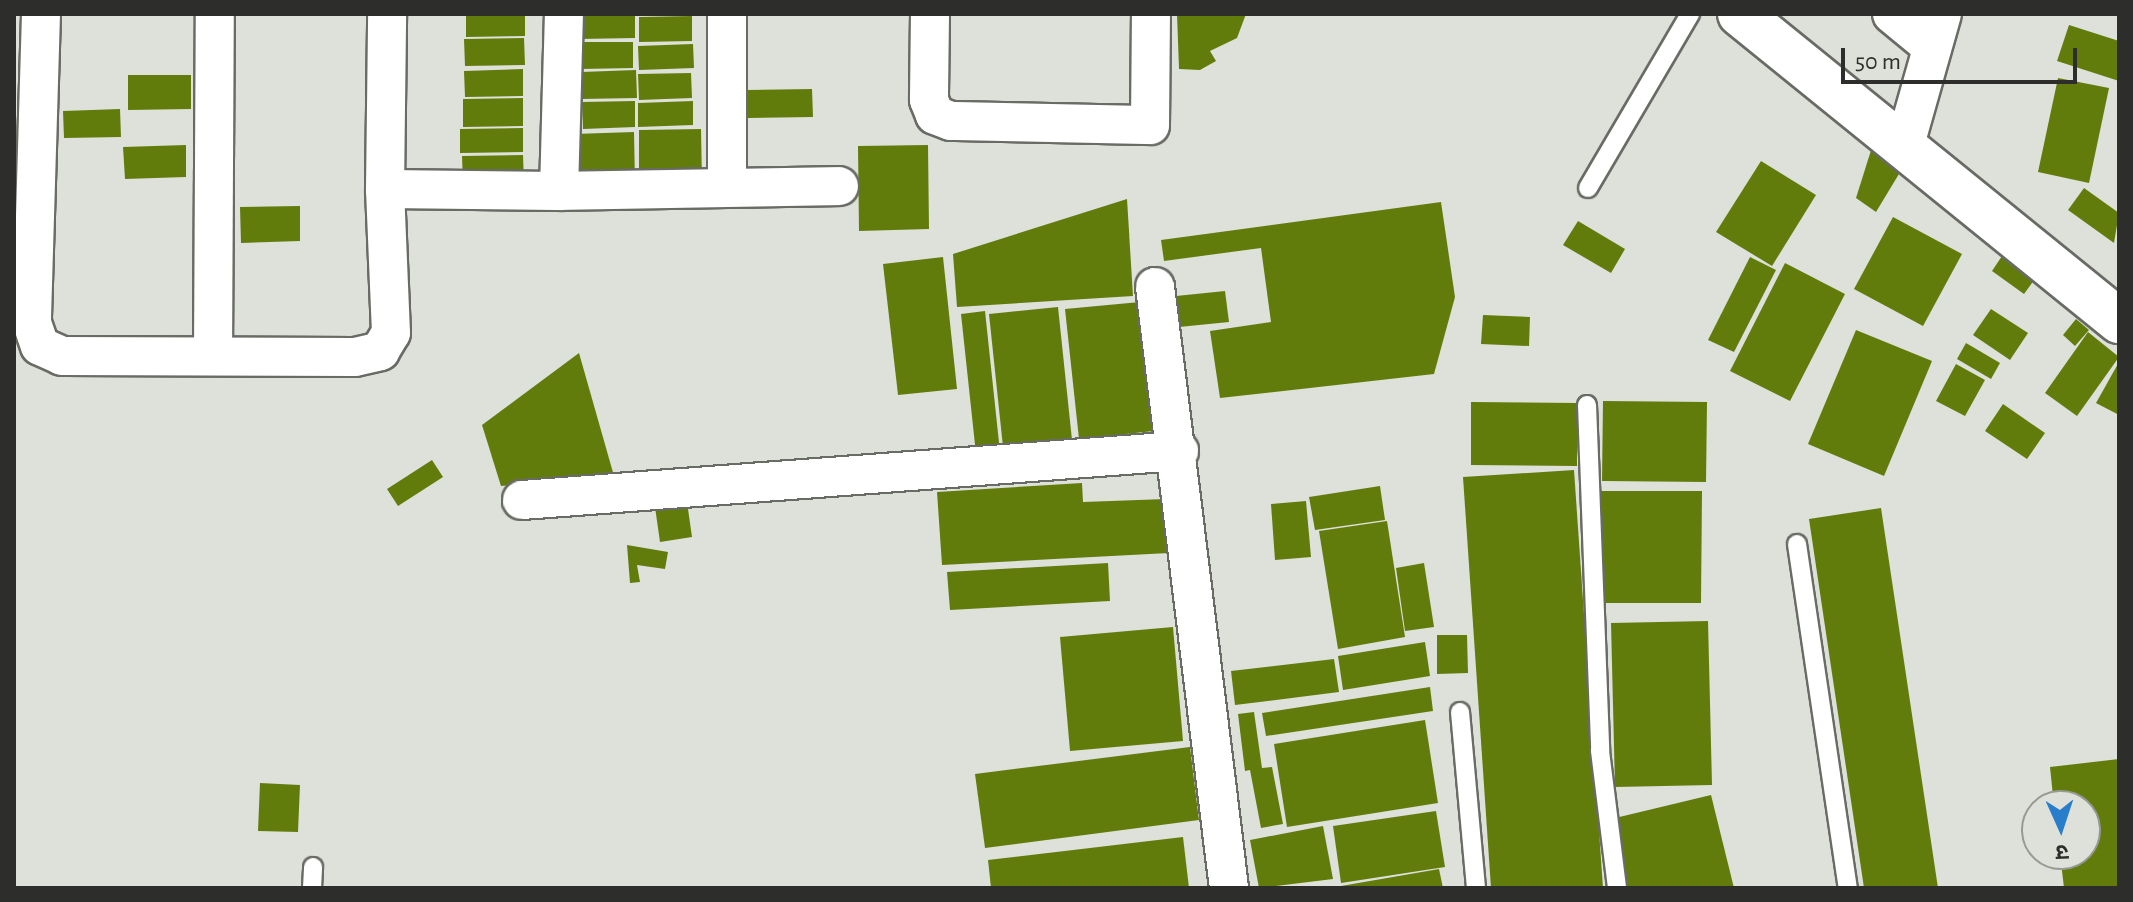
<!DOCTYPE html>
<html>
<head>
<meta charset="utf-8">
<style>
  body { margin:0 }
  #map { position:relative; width:2133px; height:902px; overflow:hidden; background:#dee1da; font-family:"Alegreya Sans","Noto Sans Devanagari",sans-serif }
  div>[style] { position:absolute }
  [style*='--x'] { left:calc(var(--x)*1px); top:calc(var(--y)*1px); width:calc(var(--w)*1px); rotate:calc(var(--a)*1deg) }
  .building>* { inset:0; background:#627c0c }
  .roads { filter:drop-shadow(2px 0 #696b65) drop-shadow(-2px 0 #696b65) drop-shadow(0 2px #696b65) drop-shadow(0 -2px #696b65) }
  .lane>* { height:18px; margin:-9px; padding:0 9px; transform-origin:9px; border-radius:9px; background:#fff }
  .street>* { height:38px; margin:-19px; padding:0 19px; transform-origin:19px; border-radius:19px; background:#fff }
  .secondary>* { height:44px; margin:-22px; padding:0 22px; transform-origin:22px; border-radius:22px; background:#fff }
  span { translate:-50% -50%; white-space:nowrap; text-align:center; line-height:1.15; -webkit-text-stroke:8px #dee1da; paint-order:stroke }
  .frame { position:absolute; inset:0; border:16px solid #2d2e2c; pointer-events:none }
  .north { position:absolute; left:2021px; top:790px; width:80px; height:80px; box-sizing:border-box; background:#dee1da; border:2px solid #979994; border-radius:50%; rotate:177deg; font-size:22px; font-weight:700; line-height:32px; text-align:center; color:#2d2e2c }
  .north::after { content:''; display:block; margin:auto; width:28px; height:36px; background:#297ecc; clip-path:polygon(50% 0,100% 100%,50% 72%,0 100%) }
  .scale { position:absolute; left:1841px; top:48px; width:236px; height:36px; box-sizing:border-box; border:4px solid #2d2e2c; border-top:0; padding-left:10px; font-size:24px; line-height:28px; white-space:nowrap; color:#2d2e2c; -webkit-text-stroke:6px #dee1da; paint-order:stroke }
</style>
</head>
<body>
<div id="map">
  <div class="building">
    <i style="clip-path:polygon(466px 14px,525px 14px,525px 36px,466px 37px)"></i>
    <i style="clip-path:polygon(579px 14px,635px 14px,635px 38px,579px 39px)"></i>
    <i style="clip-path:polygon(1177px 14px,1246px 14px,1237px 38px,1210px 51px,1216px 61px,1200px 70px,1179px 69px)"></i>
    <i style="clip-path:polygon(692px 16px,692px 41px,639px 42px,639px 17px)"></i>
    <i style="clip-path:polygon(2069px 25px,2119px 41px,2119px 81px,2057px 61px)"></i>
    <i style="clip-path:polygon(524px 38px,525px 65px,465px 66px,464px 39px)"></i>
    <i style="clip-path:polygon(580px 42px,633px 42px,633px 68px,581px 69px)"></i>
    <i style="clip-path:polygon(693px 44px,694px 68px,639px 70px,638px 46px)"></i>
    <i style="clip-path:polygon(523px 69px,523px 96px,465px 97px,464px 71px)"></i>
    <i style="clip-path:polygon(636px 70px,637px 98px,581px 99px,581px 72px)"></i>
    <i style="clip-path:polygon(691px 73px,692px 98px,639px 100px,638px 74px)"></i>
    <i style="clip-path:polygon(128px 75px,191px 75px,191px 109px,128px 110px)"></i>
    <i style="clip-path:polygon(2058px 78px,2109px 88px,2089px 183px,2038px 172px)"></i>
    <i style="clip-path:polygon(812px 89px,813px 117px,748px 118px,747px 90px)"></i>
    <i style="clip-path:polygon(523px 98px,523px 126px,463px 127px,463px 99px)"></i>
    <i style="clip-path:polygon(635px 101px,635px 127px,583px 129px,582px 102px)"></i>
    <i style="clip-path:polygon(693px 101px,693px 125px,638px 127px,638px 103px)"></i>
    <i style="clip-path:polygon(120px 109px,121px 137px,64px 138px,63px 111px)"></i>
    <i style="clip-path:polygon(523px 128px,523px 152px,460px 153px,460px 129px)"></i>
    <i style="clip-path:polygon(701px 129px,702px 183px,639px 184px,639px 130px)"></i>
    <i style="clip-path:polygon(634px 132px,635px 184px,574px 185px,574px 134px)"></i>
    <i style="clip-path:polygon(1873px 144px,1905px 164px,1876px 212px,1856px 198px)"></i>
    <i style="clip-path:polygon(186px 145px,186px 177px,125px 179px,123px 147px)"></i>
    <i style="clip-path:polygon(928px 145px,929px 229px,859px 231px,858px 146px)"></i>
    <i style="clip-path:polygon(523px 155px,524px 183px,463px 184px,462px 156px)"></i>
    <i style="clip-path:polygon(1761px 161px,1816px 195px,1772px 266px,1716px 232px)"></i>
    <i style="clip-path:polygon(2084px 188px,2119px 213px,2114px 243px,2068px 210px)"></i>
    <i style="clip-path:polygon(1127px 199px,1133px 296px,957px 307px,953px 254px)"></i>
    <i style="clip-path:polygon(1441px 202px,1455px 297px,1434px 374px,1220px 398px,1210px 331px,1271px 322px,1261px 248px,1164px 261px,1161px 240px)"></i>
    <i style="clip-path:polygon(300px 206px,300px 241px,241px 243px,240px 207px)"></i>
    <i style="clip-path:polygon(1893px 217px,1962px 254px,1923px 326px,1854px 289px)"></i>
    <i style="clip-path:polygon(1578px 221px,1625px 249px,1611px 273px,1563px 245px)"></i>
    <i style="clip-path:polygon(2002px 256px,2035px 279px,2024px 294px,1992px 271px)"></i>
    <i style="clip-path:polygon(943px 257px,957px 389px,898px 395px,883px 264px)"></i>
    <i style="clip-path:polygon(1750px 257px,1776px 270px,1734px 352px,1708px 340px)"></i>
    <i style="clip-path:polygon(1785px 263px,1845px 294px,1790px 401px,1730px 371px)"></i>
    <i style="clip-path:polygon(1225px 291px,1229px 322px,1179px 327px,1176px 296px)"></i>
    <i style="clip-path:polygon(1140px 302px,1154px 431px,1079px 439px,1065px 309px)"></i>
    <i style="clip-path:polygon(1058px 307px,1072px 440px,1003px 447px,989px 314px)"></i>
    <i style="clip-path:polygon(1991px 309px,2028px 333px,2010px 360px,1973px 335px)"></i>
    <i style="clip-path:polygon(985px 311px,1000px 452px,976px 454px,961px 314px)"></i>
    <i style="clip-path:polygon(1483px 315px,1530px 317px,1529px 346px,1481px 344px)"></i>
    <i style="clip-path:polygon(2076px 319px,2089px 330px,2075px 346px,2063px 335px)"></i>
    <i style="clip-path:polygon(1856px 330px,1932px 361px,1884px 476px,1808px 444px)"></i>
    <i style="clip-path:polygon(2088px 332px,2119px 357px,2077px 416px,2045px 393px)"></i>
    <i style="clip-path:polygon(1966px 343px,2000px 363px,1991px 379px,1957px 359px)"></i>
    <i style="clip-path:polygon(579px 353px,614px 476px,501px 486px,482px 425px)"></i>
    <i style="clip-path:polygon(2119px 362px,2119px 415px,2096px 403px)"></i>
    <i style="clip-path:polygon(1956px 364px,1985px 380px,1965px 416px,1936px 401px)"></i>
    <i style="clip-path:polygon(1603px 401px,1707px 402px,1706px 482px,1602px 481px)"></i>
    <i style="clip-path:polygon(1471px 402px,1577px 403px,1577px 466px,1471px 465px)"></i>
    <i style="clip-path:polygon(2003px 404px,2045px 433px,2027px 459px,1985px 431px)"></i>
    <i style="clip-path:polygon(432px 460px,443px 477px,398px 506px,387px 489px)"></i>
    <i style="clip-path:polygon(1574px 470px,1603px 888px,1491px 888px,1463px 477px)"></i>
    <i style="clip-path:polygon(1082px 483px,1083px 502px,1166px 499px,1169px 553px,942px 565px,937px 492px)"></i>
    <i style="clip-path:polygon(1380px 486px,1385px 520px,1315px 530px,1309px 497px)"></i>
    <i style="clip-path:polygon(1600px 491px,1702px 491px,1701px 603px,1599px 603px)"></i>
    <i style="clip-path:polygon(686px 495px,692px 537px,660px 542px,654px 500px)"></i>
    <i style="clip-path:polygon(1306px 501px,1311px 557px,1275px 560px,1271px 504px)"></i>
    <i style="clip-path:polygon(1881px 508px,1938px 888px,1864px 888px,1809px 519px)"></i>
    <i style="clip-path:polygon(1387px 521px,1405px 637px,1338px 649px,1319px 531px)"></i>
    <i style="clip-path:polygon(627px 545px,668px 552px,665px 569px,637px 565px,640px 582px,630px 583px)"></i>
    <i style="clip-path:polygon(1108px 563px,1110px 601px,950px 610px,947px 572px)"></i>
    <i style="clip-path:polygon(1424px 563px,1434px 627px,1405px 631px,1396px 568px)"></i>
    <i style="clip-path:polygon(1708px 621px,1712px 785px,1615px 787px,1611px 623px)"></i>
    <i style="clip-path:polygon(1173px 627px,1183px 741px,1070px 751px,1060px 637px)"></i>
    <i style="clip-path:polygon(1437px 635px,1467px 635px,1468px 673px,1437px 674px)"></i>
    <i style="clip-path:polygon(1425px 642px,1430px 676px,1343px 690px,1338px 656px)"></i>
    <i style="clip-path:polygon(1334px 659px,1339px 692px,1235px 705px,1231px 671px)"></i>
    <i style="clip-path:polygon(1430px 687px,1433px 711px,1266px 736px,1262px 713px)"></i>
    <i style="clip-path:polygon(1254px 712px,1262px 768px,1272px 767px,1283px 824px,1261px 828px,1250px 770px,1245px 771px,1238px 714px)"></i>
    <i style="clip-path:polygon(1425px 720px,1438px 803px,1287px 827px,1274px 744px)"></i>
    <i style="clip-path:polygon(1190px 747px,1199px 820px,985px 848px,975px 774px)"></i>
    <i style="clip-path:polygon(2119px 759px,2119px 888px,2064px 888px,2060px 854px,2085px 854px,2085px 806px,2054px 806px,2050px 767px)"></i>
    <i style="clip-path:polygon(260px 783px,300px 785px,298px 832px,258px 831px)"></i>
    <i style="clip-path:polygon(1711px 795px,1734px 888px,1628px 888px,1611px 819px)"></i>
    <i style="clip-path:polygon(1436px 811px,1445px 867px,1341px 883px,1333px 826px)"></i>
    <i style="clip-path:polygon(1323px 826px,1333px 879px,1259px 888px,1250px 840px)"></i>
    <i style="clip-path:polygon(1183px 837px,1189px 888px,991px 888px,988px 860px)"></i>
    <i style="clip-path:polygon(1439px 869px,1443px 888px,1341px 888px,1341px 886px)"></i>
  </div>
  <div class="roads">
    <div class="lane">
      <i style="--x:1588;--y:188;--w:202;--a:-59.6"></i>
      <i style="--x:1587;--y:405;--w:346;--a:87.8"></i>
      <i style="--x:1600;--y:751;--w:138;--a:82.9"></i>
      <i style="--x:1797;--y:544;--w:348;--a:81.6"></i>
      <i style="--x:1460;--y:712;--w:177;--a:84.8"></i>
      <i style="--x:312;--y:888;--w:21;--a:-87"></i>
    </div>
    <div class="street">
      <i style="--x:41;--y:14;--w:309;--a:91.7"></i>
      <i style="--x:32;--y:323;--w:24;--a:71"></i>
      <i style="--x:40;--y:346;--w:24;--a:24"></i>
      <i style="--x:62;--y:356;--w:293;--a:0.2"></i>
      <i style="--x:355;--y:357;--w:26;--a:-13"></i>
      <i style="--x:380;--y:351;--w:21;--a:-59"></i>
      <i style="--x:391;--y:333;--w:144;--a:-92.4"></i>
      <i style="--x:385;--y:189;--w:175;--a:-89.3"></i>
      <i style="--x:930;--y:14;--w:86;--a:90.7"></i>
      <i style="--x:929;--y:100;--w:16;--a:68"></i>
      <i style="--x:935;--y:115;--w:17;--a:21"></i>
      <i style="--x:951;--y:121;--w:199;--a:1.2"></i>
      <i style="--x:1150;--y:125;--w:111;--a:-89.5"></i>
      <i style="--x:1892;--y:14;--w:52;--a:39.5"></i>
      <i style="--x:1904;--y:148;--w:139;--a:-74.2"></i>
      <i style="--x:727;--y:186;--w:172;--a:-90"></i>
      <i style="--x:385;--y:189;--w:174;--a:0.7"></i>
      <i style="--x:559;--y:191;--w:177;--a:-88.4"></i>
      <i style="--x:559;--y:191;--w:280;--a:-1"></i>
      <i style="--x:1155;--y:287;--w:606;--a:82.98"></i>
      <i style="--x:213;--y:355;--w:341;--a:-89.7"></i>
      <i style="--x:522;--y:500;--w:659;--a:-4.27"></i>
    </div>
    <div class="secondary">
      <i style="--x:1740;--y:14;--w:488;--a:39"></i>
    </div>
  </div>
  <div class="frame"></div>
  <div class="north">उ</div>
  <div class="scale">50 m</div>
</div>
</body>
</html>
